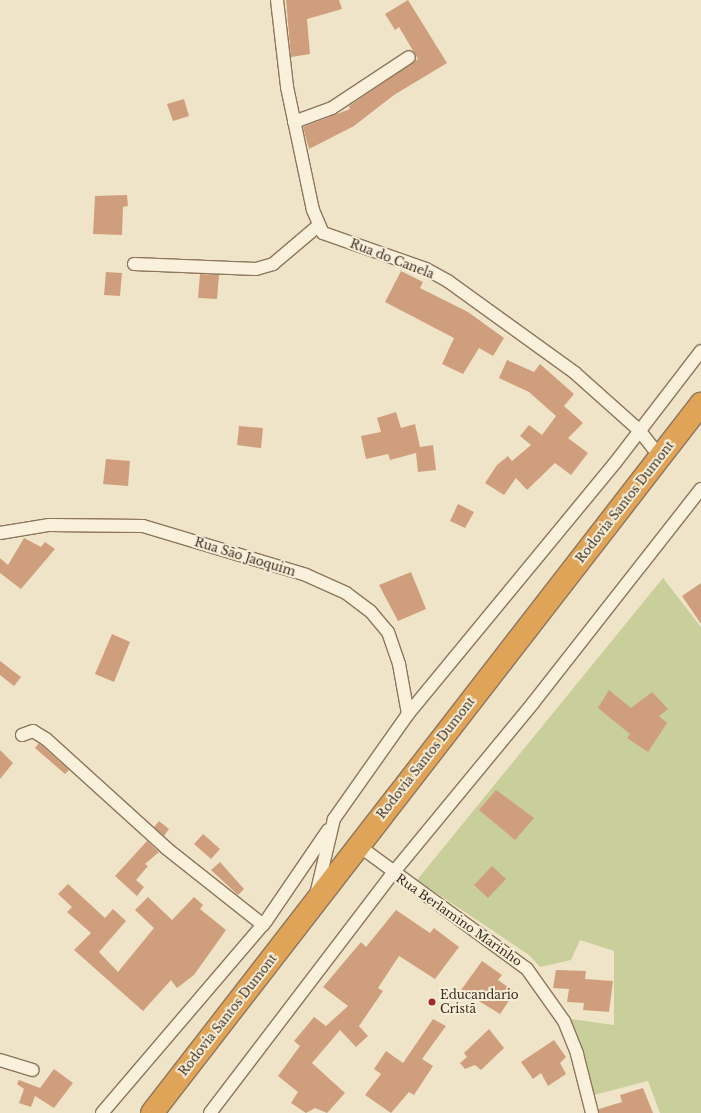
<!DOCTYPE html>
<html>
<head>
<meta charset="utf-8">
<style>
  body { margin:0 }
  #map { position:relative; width:701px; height:1113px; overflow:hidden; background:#f0e4c8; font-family:"Libre Baskerville",serif }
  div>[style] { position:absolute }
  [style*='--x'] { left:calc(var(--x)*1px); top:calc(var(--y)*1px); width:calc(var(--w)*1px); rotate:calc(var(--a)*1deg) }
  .green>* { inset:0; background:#c9cf9b }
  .building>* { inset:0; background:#cf9f7d }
  .roads { filter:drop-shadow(1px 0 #8d765c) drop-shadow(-1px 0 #8d765c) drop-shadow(0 1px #8d765c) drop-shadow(0 -1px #8d765c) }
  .street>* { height:12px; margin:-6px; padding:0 6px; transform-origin:6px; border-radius:6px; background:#faf1dc }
  .highway>* { height:22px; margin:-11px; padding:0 11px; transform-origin:11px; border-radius:11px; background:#e0a458 }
  .dots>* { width:11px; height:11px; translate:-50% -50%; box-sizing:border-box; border:2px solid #f7eed8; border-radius:50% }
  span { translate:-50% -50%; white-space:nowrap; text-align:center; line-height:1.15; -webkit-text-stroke:4px #f7eed8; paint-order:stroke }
  .street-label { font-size:12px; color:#3d2e20 }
  .poi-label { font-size:12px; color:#3d2e20 }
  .left { translate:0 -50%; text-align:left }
</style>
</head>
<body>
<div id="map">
  <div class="green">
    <i style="clip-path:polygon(663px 578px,701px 627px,701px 1113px,660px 1113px,648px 1081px,594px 1095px,571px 1019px,614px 1025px,614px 951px,580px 940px,571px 960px,540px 967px,529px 955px,417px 880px)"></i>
  </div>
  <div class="building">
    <i style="clip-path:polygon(286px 0,339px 0,342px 9px,307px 19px,310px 54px,291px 57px)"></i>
    <i style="clip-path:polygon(408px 0,447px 63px,394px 95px,354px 126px,309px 149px,303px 127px,350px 109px,349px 106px,418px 59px,399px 27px,395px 30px,385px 14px)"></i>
    <i style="clip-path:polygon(184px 99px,189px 116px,173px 121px,167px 104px)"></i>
    <i style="clip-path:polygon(127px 195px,128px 206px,123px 207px,122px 235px,93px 234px,95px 196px)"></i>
    <i style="clip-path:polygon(401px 271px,423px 282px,420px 288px,468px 312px,504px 338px,493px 356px,479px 348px,463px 374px,442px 364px,454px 338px,385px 302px)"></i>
    <i style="clip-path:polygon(106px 272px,122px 273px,120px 296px,104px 295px)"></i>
    <i style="clip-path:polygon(200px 274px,219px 275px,217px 299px,198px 298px)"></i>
    <i style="clip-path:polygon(507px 360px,534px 372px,540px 364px,574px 394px,564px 406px,583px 423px,568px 438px,588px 453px,571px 475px,555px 463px,527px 490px,516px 478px,504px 495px,485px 483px,497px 465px,508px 456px,512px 461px,531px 445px,520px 436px,529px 425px,542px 435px,556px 416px,529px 392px,499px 378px)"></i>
    <i style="clip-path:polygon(396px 412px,401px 428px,415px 424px,420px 447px,433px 445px,436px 470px,418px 472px,416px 453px,390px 460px,388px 454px,366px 459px,361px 436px,381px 432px,377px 418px)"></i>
    <i style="clip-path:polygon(239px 426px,263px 428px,261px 448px,237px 445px)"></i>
    <i style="clip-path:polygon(106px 459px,130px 461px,128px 486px,103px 484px)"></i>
    <i style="clip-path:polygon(458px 504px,474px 512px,465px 528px,450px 521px)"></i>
    <i style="clip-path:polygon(24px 538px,41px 547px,45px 542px,55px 549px,21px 589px,0 573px,0 558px,8px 565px)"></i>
    <i style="clip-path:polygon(411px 572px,426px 609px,398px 621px,379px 585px)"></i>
    <i style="clip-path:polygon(701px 583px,701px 624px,682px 596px)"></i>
    <i style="clip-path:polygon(112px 634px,130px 642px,114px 682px,95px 674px)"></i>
    <i style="clip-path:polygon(0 661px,21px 677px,14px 686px,0 675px)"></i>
    <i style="clip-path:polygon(609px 690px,631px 708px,652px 692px,668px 709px,659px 716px,667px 723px,648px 752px,627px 738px,630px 734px,598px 708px)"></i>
    <i style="clip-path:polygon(39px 743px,69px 770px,65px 774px,35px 748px)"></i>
    <i style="clip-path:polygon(0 750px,13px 763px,0 779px)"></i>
    <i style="clip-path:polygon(496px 790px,534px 818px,515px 840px,479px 810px)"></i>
    <i style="clip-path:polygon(159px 821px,169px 829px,164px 836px,154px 827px)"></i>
    <i style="clip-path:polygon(203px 834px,220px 849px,211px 859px,194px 844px)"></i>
    <i style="clip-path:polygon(147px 841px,159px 852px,145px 864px,148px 866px,136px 880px,144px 887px,137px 896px,115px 876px)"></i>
    <i style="clip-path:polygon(220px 862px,244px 889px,238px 895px,211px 870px)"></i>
    <i style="clip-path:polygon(492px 866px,506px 879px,488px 898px,474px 885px)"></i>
    <i style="clip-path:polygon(68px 884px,105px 918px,113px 909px,126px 921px,99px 952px,118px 972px,154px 928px,135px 910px,148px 897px,172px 920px,194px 897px,203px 905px,200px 909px,226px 930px,194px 975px,177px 988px,171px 980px,143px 1011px,74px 950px,91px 933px,67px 912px,72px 907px,58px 894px)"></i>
    <i style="clip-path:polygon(396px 910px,430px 933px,434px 928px,459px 947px,435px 979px,399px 956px,378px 988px,383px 991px,359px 1026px,368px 1036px,356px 1047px,340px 1030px,312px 1063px,345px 1093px,327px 1113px,315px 1108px,306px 1113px,291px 1103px,298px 1092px,278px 1076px,300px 1046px,294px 1041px,314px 1017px,326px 1026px,348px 1006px,323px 987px,361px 942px,366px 947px)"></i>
    <i style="clip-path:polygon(482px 961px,502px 975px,498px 980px,515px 992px,500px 1014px,461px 990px)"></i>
    <i style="clip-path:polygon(556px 970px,586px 971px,585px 979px,613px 981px,609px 1012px,583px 1010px,584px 1003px,567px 1002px,569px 989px,553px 988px)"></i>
    <i style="clip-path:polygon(433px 1019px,446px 1026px,422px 1059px,433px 1066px,414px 1095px,409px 1092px,391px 1113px,365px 1095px,381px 1074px,374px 1069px,386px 1051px,403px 1063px)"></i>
    <i style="clip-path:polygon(489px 1029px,504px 1048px,481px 1070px,475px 1065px,465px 1069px,460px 1063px,467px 1057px,464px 1053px)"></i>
    <i style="clip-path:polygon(554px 1040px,566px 1057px,560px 1063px,566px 1074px,548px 1086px,541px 1073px,533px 1079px,521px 1062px)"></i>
    <i style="clip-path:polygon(54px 1069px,73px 1083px,54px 1108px,35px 1096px,31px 1107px,19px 1103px,24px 1089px,17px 1084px,19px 1080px,40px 1088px)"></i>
    <i style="clip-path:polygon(643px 1088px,653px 1113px,599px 1113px,599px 1109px,622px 1102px,620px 1095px)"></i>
  </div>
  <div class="roads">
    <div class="street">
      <i style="--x:277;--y:0;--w:88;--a:83.4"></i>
      <i style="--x:287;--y:87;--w:126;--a:78.1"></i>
      <i style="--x:313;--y:210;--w:25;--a:67"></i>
      <i style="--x:323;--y:233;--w:109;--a:19.3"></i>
      <i style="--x:426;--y:269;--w:26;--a:29"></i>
      <i style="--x:449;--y:282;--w:155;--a:35.8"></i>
      <i style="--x:575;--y:373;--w:86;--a:41.7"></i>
      <i style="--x:639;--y:430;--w:34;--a:52"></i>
      <i style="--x:294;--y:122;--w:40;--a:-20.2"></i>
      <i style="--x:332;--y:108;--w:92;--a:-33.5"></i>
      <i style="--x:134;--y:264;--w:122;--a:2.3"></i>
      <i style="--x:256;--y:269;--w:18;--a:-16"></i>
      <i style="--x:273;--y:264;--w:59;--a:-40.2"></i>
      <i style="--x:0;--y:533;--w:50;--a:-9.3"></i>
      <i style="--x:49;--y:525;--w:94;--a:0.6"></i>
      <i style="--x:143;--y:526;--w:170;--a:16.7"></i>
      <i style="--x:306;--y:575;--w:44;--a:24.2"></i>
      <i style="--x:346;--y:593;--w:31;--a:37"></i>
      <i style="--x:371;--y:612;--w:26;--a:50"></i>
      <i style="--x:388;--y:632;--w:34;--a:71"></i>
      <i style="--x:399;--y:664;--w:51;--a:79.8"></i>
      <i style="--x:22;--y:735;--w:12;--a:-20"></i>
      <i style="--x:33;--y:731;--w:15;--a:32"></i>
      <i style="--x:46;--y:739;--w:162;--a:42.2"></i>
      <i style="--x:166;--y:848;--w:124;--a:38.4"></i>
      <i style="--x:359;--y:846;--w:208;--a:36.2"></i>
      <i style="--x:527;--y:969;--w:64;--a:54.6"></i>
      <i style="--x:564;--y:1021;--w:35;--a:68"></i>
      <i style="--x:577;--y:1054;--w:61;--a:75.7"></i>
      <i style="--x:316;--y:895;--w:78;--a:-76.7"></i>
      <i style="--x:334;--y:819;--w:128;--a:-54.8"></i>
      <i style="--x:408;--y:714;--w:325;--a:-50.5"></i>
      <i style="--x:615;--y:463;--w:141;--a:-52.5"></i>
      <i style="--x:0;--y:1060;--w:34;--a:17"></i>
      <i style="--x:102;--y:1113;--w:253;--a:-49.5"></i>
      <i style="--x:266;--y:921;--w:110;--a:-55.7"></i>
      <i style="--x:210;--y:1113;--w:302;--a:-52.7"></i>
      <i style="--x:393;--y:873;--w:220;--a:-50.5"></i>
      <i style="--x:533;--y:703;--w:272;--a:-51.9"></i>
    </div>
    <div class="highway">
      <i style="--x:152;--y:1113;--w:897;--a:-52.25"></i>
    </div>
  </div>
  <div class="dots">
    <i style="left:432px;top:1002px;background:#9e2a2b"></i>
  </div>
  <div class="street-label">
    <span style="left:392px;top:259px;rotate:21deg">Rua do Canela</span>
    <span style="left:625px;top:502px;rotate:-52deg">Rodovia Santos Dumont</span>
    <span style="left:245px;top:557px;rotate:17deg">Rua São Jaoquim</span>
    <span style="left:426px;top:758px;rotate:-52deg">Rodovia Santos Dumont</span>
    <span style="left:459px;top:920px;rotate:35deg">Rua Berlamino Marinho</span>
    <span style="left:228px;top:1015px;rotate:-52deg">Rodovia Santos Dumont</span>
  </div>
  <div class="poi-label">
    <span class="left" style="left:440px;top:1002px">Educandario<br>Cristã</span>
  </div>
</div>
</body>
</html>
